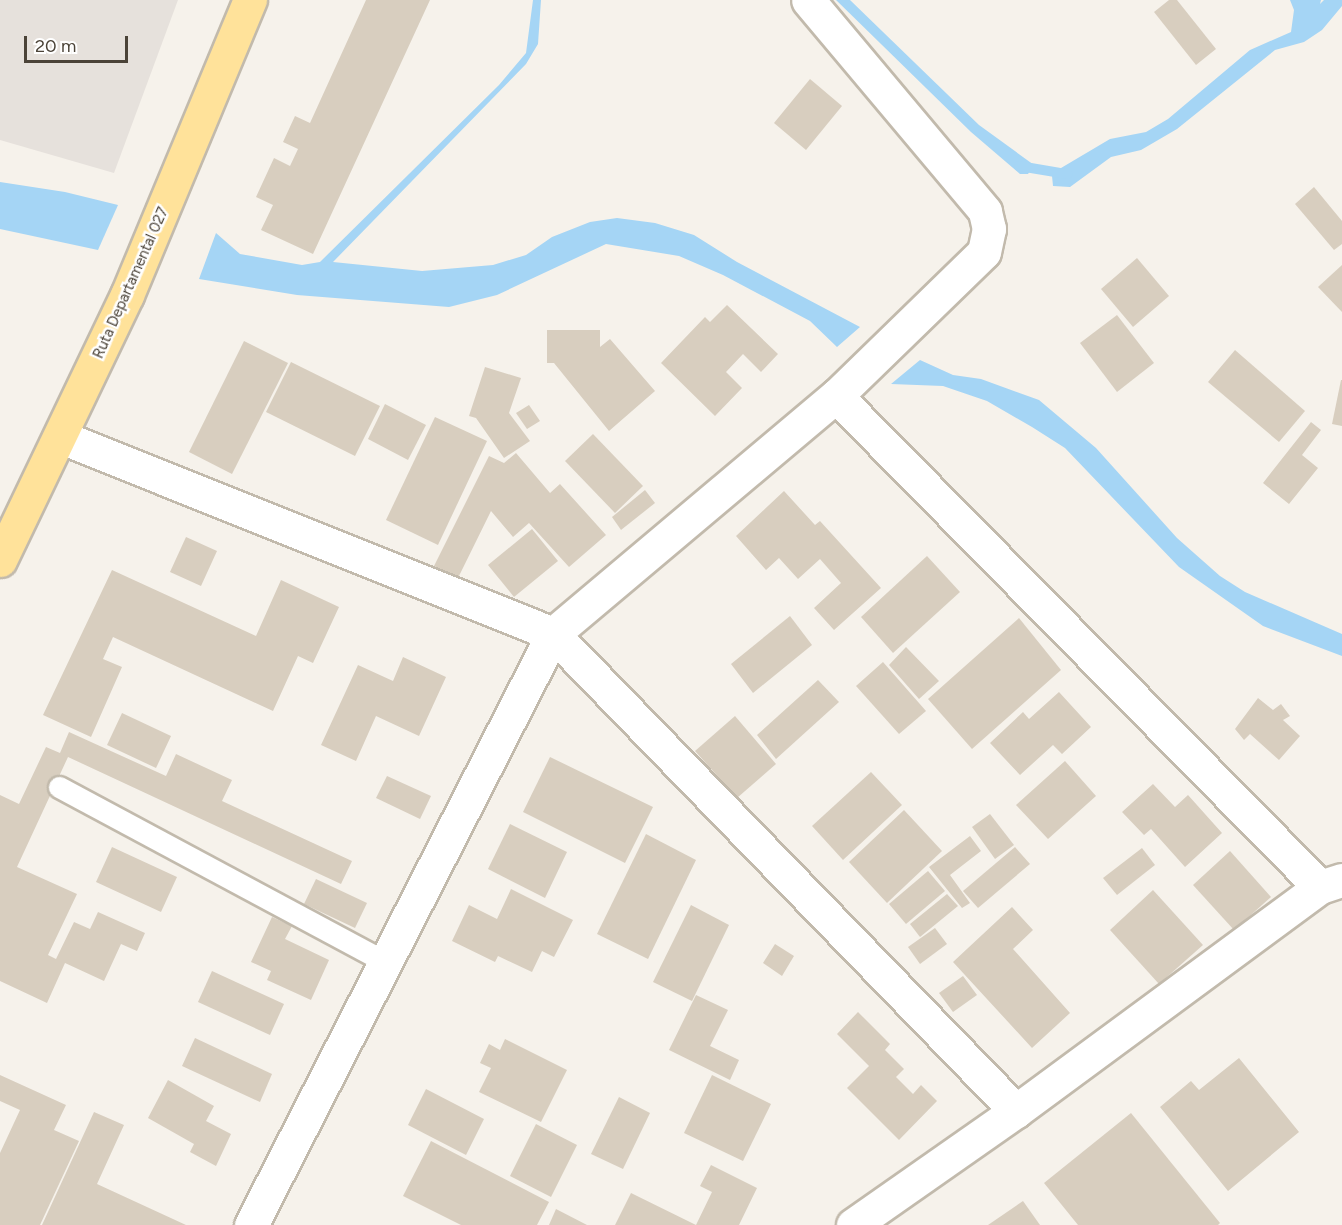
<!DOCTYPE html>
<html>
<head>
<meta charset="utf-8">
<style>
  body { margin:0 }
  #map { position:relative; width:1342px; height:1225px; overflow:hidden; background:#f6f2eb; font-family:Figtree,sans-serif }
  div>[style] { position:absolute }
  [style*='--x'] { left:calc(var(--x)*1px); top:calc(var(--y)*1px); width:calc(var(--w)*1px); rotate:calc(var(--a)*1deg) }
  .industrial>* { inset:0; background:#e6e1dc }
  .water>* { inset:0; background:#a5d5f5 }
  .stream>* { height:10px; margin:-5px; padding:0 5px; transform-origin:5px; border-radius:5px; background:#a5d5f5 }
  .building>* { inset:0; background:#d8cebf }
  .roads { filter:drop-shadow(2px 0 #c2baac) drop-shadow(-2px 0 #c2baac) drop-shadow(0 2px #c2baac) drop-shadow(0 -2px #c2baac) }
  .service>* { height:21px; margin:-10.5px; padding:0 10.5px; transform-origin:10.5px; border-radius:10.5px; background:#fff }
  .minor>* { height:33px; margin:-16.5px; padding:0 16.5px; transform-origin:16.5px; border-radius:16.5px; background:#fff }
  .primary>* { height:33px; margin:-16.5px; padding:0 16.5px; transform-origin:16.5px; border-radius:16.5px; background:#ffe29a }
  span { translate:-50% -50%; white-space:nowrap; text-align:center; line-height:1.15; -webkit-text-stroke:5px #fff; paint-order:stroke }
  .street-label { font-size:15px; color:#4b4338 }
  .scale { position:absolute; left:24px; top:36px; width:104px; height:27px; box-sizing:border-box; border:3px solid #4b4338; border-top:0; padding-left:8px; font-size:18px; line-height:21px; white-space:nowrap; color:#4b4338; -webkit-text-stroke:4px #fff; paint-order:stroke }
</style>
</head>
<body>
<div id="map">
  <div class="industrial">
    <i style="clip-path:polygon(0 0,178px 0,114px 173px,0 140px)"></i>
  </div>
  <div class="water">
    <i style="clip-path:polygon(533px 0,541px 0,538px 44px,526px 64px,333px 262px,422px 271px,493px 265px,526px 255px,552px 237px,590px 222px,617px 218px,655px 223px,694px 235px,737px 262px,860px 327px,837px 347px,810px 321px,723px 275px,679px 256px,606px 244px,497px 295px,449px 307px,297px 295px,199px 279px,216px 233px,240px 254px,302px 265px,320px 262px,499px 85px,526px 53px)"></i>
    <i style="clip-path:polygon(836px 0,850px 0,979px 125px,1034px 165px,1028px 174px,1020px 174px,971px 132px)"></i>
    <i style="clip-path:polygon(1290px 0,1321px 0,1320px 4px,1324px 0,1342px 0,1342px 6px,1322px 30px,1304px 42px,1275px 50px,1177px 129px,1141px 150px,1111px 157px,1070px 187px,1053px 186px,1052px 176px,1061px 168px,1110px 139px,1146px 132px,1168px 119px,1250px 50px,1291px 32px,1294px 10px)"></i>
    <i style="clip-path:polygon(0 182px,65px 192px,118px 205px,98px 250px,0 229px)"></i>
    <i style="clip-path:polygon(920px 360px,953px 375px,981px 379px,1039px 400px,1096px 448px,1177px 538px,1220px 576px,1245px 592px,1342px 634px,1342px 656px,1263px 626px,1179px 567px,1065px 448px,1032px 427px,987px 401px,943px 386px,891px 384px)"></i>
  </div>
  <div class="stream">
    <i style="--x:1019;--y:166;--w:49;--a:9.5"></i>
  </div>
  <div class="building">
    <i style="clip-path:polygon(366px 0,430px 0,313px 254px,261px 230px,273px 205px,256px 197px,274px 158px,290px 166px,298px 149px,283px 142px,295px 116px,310px 123px)"></i>
    <i style="clip-path:polygon(1169px 0,1177px 0,1216px 49px,1196px 65px,1154px 12px)"></i>
    <i style="clip-path:polygon(810px 79px,842px 106px,806px 150px,774px 123px)"></i>
    <i style="clip-path:polygon(1314px 187px,1342px 221px,1342px 244px,1334px 250px,1295px 204px)"></i>
    <i style="clip-path:polygon(1137px 258px,1169px 296px,1133px 327px,1101px 289px)"></i>
    <i style="clip-path:polygon(1342px 265px,1342px 312px,1318px 287px)"></i>
    <i style="clip-path:polygon(727px 305px,778px 354px,761px 372px,743px 354px,726px 372px,742px 388px,715px 416px,661px 363px,705px 317px,710px 322px)"></i>
    <i style="clip-path:polygon(1117px 315px,1154px 363px,1117px 392px,1080px 343px)"></i>
    <i style="clip-path:polygon(547px 330px,600px 330px,600px 347px,610px 339px,655px 391px,609px 431px,554px 363px,547px 363px)"></i>
    <i style="clip-path:polygon(244px 341px,288px 363px,232px 474px,189px 452px)"></i>
    <i style="clip-path:polygon(1235px 350px,1305px 411px,1279px 442px,1208px 382px)"></i>
    <i style="clip-path:polygon(291px 362px,380px 406px,355px 456px,266px 412px)"></i>
    <i style="clip-path:polygon(485px 367px,521px 378px,509px 413px,530px 441px,504px 458px,476px 418px,469px 416px)"></i>
    <i style="clip-path:polygon(1341px 380px,1342px 380px,1342px 426px,1332px 424px)"></i>
    <i style="clip-path:polygon(385px 404px,426px 425px,408px 460px,368px 439px)"></i>
    <i style="clip-path:polygon(529px 405px,540px 421px,527px 429px,516px 413px)"></i>
    <i style="clip-path:polygon(435px 417px,487px 441px,438px 545px,386px 520px)"></i>
    <i style="clip-path:polygon(1311px 422px,1321px 430px,1302px 455px,1318px 468px,1289px 504px,1263px 483px)"></i>
    <i style="clip-path:polygon(593px 434px,643px 486px,615px 513px,565px 461px)"></i>
    <i style="clip-path:polygon(516px 453px,550px 493px,560px 484px,606px 535px,569px 567px,529px 523px,513px 537px,491px 511px,458px 578px,434px 566px,489px 456px,504px 463px)"></i>
    <i style="clip-path:polygon(645px 490px,655px 503px,621px 530px,612px 517px)"></i>
    <i style="clip-path:polygon(784px 491px,815px 525px,820px 521px,881px 588px,834px 630px,814px 608px,841px 583px,820px 559px,798px 579px,779px 558px,766px 570px,736px 536px)"></i>
    <i style="clip-path:polygon(532px 529px,558px 561px,514px 597px,488px 565px)"></i>
    <i style="clip-path:polygon(186px 537px,217px 551px,201px 586px,170px 572px)"></i>
    <i style="clip-path:polygon(927px 556px,960px 592px,893px 653px,861px 617px)"></i>
    <i style="clip-path:polygon(112px 570px,256px 636px,281px 580px,339px 607px,313px 663px,298px 656px,273px 711px,113px 637px,103px 659px,122px 667px,91px 737px,43px 715px)"></i>
    <i style="clip-path:polygon(790px 616px,812px 645px,753px 693px,731px 664px)"></i>
    <i style="clip-path:polygon(1019px 618px,1061px 670px,972px 749px,928px 699px)"></i>
    <i style="clip-path:polygon(906px 647px,939px 681px,919px 699px,889px 665px)"></i>
    <i style="clip-path:polygon(403px 657px,446px 677px,419px 736px,376px 716px,356px 761px,321px 745px,358px 665px,393px 681px)"></i>
    <i style="clip-path:polygon(883px 662px,926px 711px,899px 734px,856px 686px)"></i>
    <i style="clip-path:polygon(818px 680px,839px 702px,776px 759px,757px 735px)"></i>
    <i style="clip-path:polygon(1059px 692px,1091px 727px,1062px 754px,1053px 745px,1020px 775px,990px 743px,1023px 712px,1029px 719px)"></i>
    <i style="clip-path:polygon(1258px 698px,1273px 710px,1281px 704px,1290px 716px,1283px 720px,1300px 736px,1279px 760px,1250px 734px,1244px 740px,1235px 729px)"></i>
    <i style="clip-path:polygon(122px 713px,171px 736px,156px 768px,107px 745px)"></i>
    <i style="clip-path:polygon(735px 716px,776px 764px,737px 798px,695px 751px)"></i>
    <i style="clip-path:polygon(69px 732px,166px 776px,176px 754px,232px 780px,222px 801px,352px 861px,341px 884px,68px 757px,17px 867px,77px 894px,48px 955px,56px 959px,74px 922px,90px 929px,98px 912px,145px 933px,137px 951px,121px 944px,104px 981px,65px 963px,47px 1003px,0 981px,0 795px,19px 804px,46px 747px,60px 753px)"></i>
    <i style="clip-path:polygon(550px 757px,653px 807px,625px 863px,523px 812px)"></i>
    <i style="clip-path:polygon(1065px 761px,1096px 796px,1048px 839px,1016px 805px)"></i>
    <i style="clip-path:polygon(871px 772px,902px 805px,843px 860px,812px 826px)"></i>
    <i style="clip-path:polygon(387px 776px,431px 796px,420px 819px,376px 798px)"></i>
    <i style="clip-path:polygon(1153px 784px,1175px 807px,1188px 795px,1222px 833px,1185px 867px,1151px 829px,1144px 835px,1122px 812px)"></i>
    <i style="clip-path:polygon(904px 810px,942px 851px,887px 903px,849px 862px)"></i>
    <i style="clip-path:polygon(990px 814px,1014px 845px,995px 859px,972px 827px)"></i>
    <i style="clip-path:polygon(510px 824px,567px 852px,545px 898px,488px 869px)"></i>
    <i style="clip-path:polygon(646px 834px,696px 860px,648px 959px,597px 934px)"></i>
    <i style="clip-path:polygon(970px 836px,981px 851px,950px 875px,970px 903px,962px 908px,929px 867px)"></i>
    <i style="clip-path:polygon(112px 847px,177px 877px,161px 912px,96px 882px)"></i>
    <i style="clip-path:polygon(1015px 847px,1030px 864px,978px 908px,963px 891px)"></i>
    <i style="clip-path:polygon(1142px 848px,1155px 865px,1117px 895px,1103px 878px)"></i>
    <i style="clip-path:polygon(1230px 851px,1271px 897px,1234px 930px,1193px 885px)"></i>
    <i style="clip-path:polygon(928px 871px,945px 891px,906px 924px,889px 904px)"></i>
    <i style="clip-path:polygon(316px 879px,367px 903px,355px 928px,304px 904px)"></i>
    <i style="clip-path:polygon(511px 889px,573px 920px,554px 957px,542px 951px,532px 972px,498px 956px,495px 962px,452px 941px,469px 905px,497px 919px)"></i>
    <i style="clip-path:polygon(1153px 890px,1203px 945px,1159px 984px,1110px 930px)"></i>
    <i style="clip-path:polygon(947px 894px,958px 906px,920px 937px,910px 924px)"></i>
    <i style="clip-path:polygon(691px 905px,729px 925px,692px 1001px,653px 982px)"></i>
    <i style="clip-path:polygon(1012px 907px,1033px 930px,1013px 949px,1070px 1013px,1032px 1048px,953px 962px)"></i>
    <i style="clip-path:polygon(272px 917px,292px 926px,285px 939px,329px 960px,311px 1000px,267px 980px,271px 971px,251px 962px)"></i>
    <i style="clip-path:polygon(935px 928px,947px 944px,920px 964px,908px 947px)"></i>
    <i style="clip-path:polygon(775px 944px,794px 956px,782px 976px,763px 963px)"></i>
    <i style="clip-path:polygon(212px 971px,284px 1004px,270px 1035px,198px 1002px)"></i>
    <i style="clip-path:polygon(963px 976px,977px 995px,953px 1012px,939px 993px)"></i>
    <i style="clip-path:polygon(696px 995px,728px 1010px,710px 1046px,739px 1060px,730px 1080px,669px 1050px)"></i>
    <i style="clip-path:polygon(858px 1012px,890px 1044px,885px 1050px,904px 1069px,896px 1077px,913px 1094px,921px 1085px,937px 1101px,899px 1140px,847px 1088px,869px 1066px,837px 1034px)"></i>
    <i style="clip-path:polygon(195px 1038px,272px 1074px,260px 1102px,182px 1066px)"></i>
    <i style="clip-path:polygon(505px 1039px,567px 1070px,541px 1122px,479px 1092px,491px 1068px,480px 1063px,489px 1044px,500px 1050px)"></i>
    <i style="clip-path:polygon(1239px 1058px,1299px 1132px,1228px 1191px,1160px 1107px,1191px 1081px,1199px 1090px)"></i>
    <i style="clip-path:polygon(0 1075px,66px 1105px,54px 1130px,79px 1141px,40px 1225px,0 1225px,0 1153px,20px 1110px,0 1101px)"></i>
    <i style="clip-path:polygon(712px 1075px,771px 1104px,743px 1161px,684px 1133px)"></i>
    <i style="clip-path:polygon(168px 1080px,214px 1106px,206px 1121px,231px 1134px,216px 1166px,190px 1152px,194px 1144px,148px 1118px)"></i>
    <i style="clip-path:polygon(426px 1089px,484px 1119px,466px 1155px,408px 1125px)"></i>
    <i style="clip-path:polygon(619px 1097px,650px 1113px,623px 1169px,591px 1154px)"></i>
    <i style="clip-path:polygon(94px 1112px,124px 1125px,97px 1184px,186px 1225px,42px 1225px)"></i>
    <i style="clip-path:polygon(1131px 1113px,1220px 1223px,1218px 1225px,1078px 1225px,1044px 1183px)"></i>
    <i style="clip-path:polygon(536px 1124px,577px 1145px,551px 1197px,510px 1176px)"></i>
    <i style="clip-path:polygon(431px 1141px,549px 1202px,537px 1225px,461px 1225px,403px 1196px)"></i>
    <i style="clip-path:polygon(711px 1165px,757px 1188px,739px 1225px,615px 1225px,631px 1193px,696px 1225px,712px 1192px,700px 1186px)"></i>
    <i style="clip-path:polygon(1023px 1201px,1040px 1225px,988px 1225px)"></i>
    <i style="clip-path:polygon(556px 1209px,587px 1225px,549px 1225px)"></i>
  </div>
  <div class="roads">
    <div class="service">
      <i style="--x:59;--y:787;--w:370;--a:28.2"></i>
    </div>
    <div class="minor">
      <i style="--x:836;--y:396;--w:689;--a:45.41"></i>
      <i style="--x:61;--y:437;--w:530;--a:21.82"></i>
      <i style="--x:553;--y:634;--w:665;--a:45.85"></i>
      <i style="--x:251;--y:1225;--w:664;--a:-62.93"></i>
      <i style="--x:553;--y:634;--w:370;--a:-40.1"></i>
      <i style="--x:836;--y:396;--w:206;--a:-44.2"></i>
      <i style="--x:984;--y:252;--w:24;--a:-78"></i>
      <i style="--x:989;--y:229;--w:18;--a:-103"></i>
      <i style="--x:985;--y:211;--w:275;--a:-130"></i>
      <i style="--x:853;--y:1225;--w:199;--a:-35"></i>
      <i style="--x:1016;--y:1111;--w:378;--a:-36.4"></i>
      <i style="--x:1320;--y:887;--w:23;--a:-18"></i>
    </div>
    <div class="primary">
      <i style="--x:0;--y:560;--w:294;--a:-64.4"></i>
      <i style="--x:127;--y:295;--w:320;--a:-67.4"></i>
    </div>
  </div>
  <div class="street-label">
    <span style="left:131px;top:283px;rotate:-66deg">Ruta Departamental 027</span>
  </div>
  <div class="scale">20 m</div>
</div>
</body>
</html>
